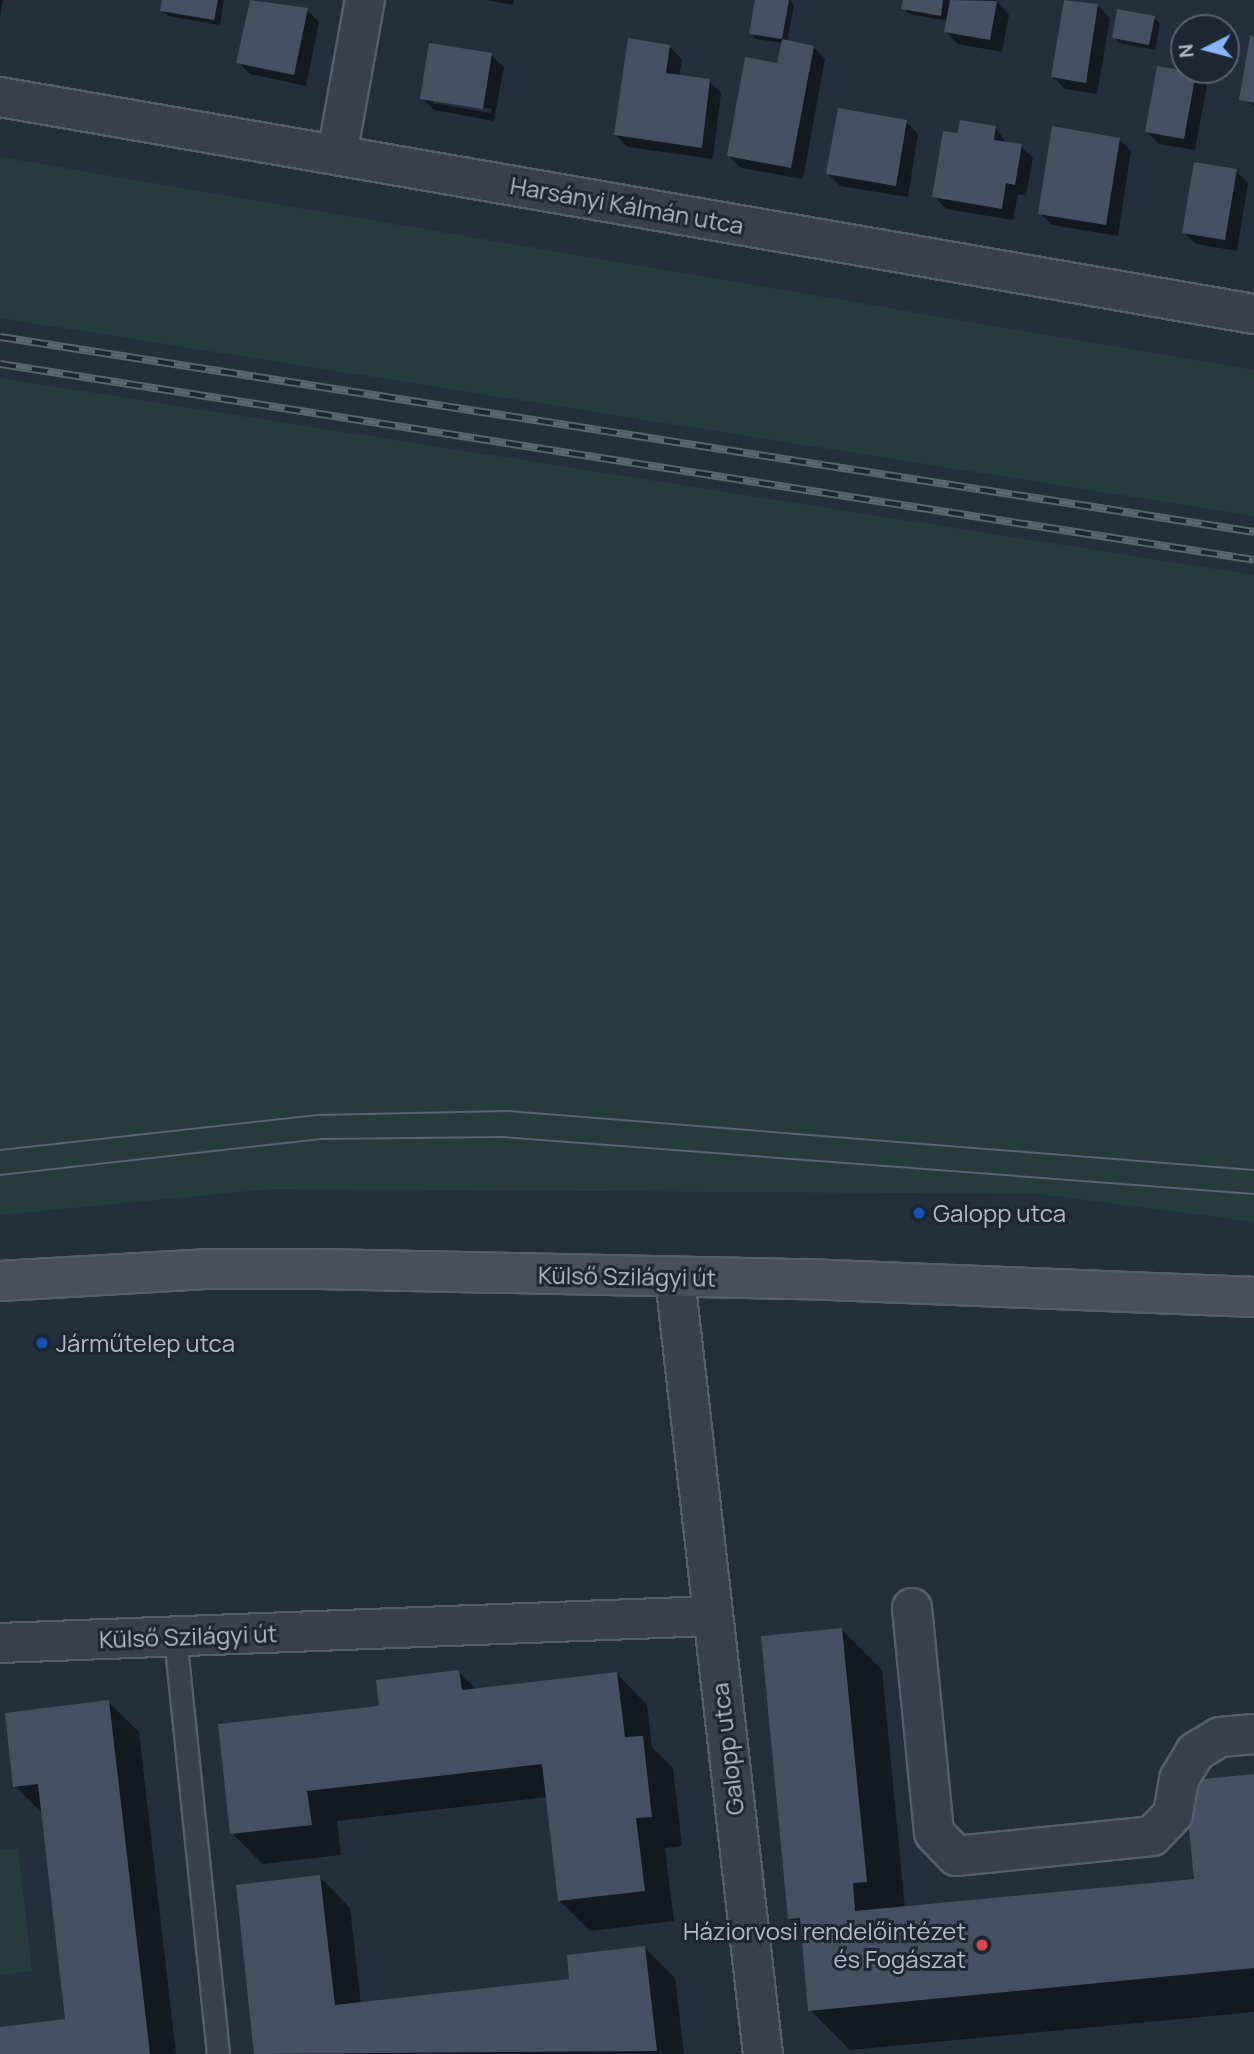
<!DOCTYPE html>
<html>
<head>
<meta charset="utf-8">
<style>
  body { margin:0 }
  #map { position:relative; width:1254px; height:2054px; overflow:hidden; background:#242f3e; font-family:Manrope,sans-serif }
  div>[style] { position:absolute }
  [style*='--x'] { left:calc(var(--x)*1px); top:calc(var(--y)*1px); width:calc(var(--w)*1px); rotate:calc(var(--a)*1deg) }
  .green>* { inset:0; background:#263c3f }
  .shadow>* { inset:0; background:#0007 }
  .building>* { inset:0; background:#455162 }
  .roads { filter:drop-shadow(2px 0 #565f6c) drop-shadow(-2px 0 #565f6c) drop-shadow(0 2px #565f6c) drop-shadow(0 -2px #565f6c) }
  .lane>* { height:21px; margin:-10.5px; padding:0 10.5px; transform-origin:10.5px; border-radius:10.5px; background:#38414e }
  .street>* { height:38px; margin:-19px; padding:0 19px; transform-origin:19px; border-radius:19px; background:#38414e }
  .secondary>* { height:38px; margin:-19px; padding:0 19px; transform-origin:19px; border-radius:19px; background:#465061 }
  .tram>* { height:2px; margin:-1px; padding:0 1px; transform-origin:1px; border-radius:1px; background:#5a6575 }
  .rail>* { height:8px; margin-top:-4px; transform-origin:0; background:repeating-linear-gradient(90deg,#1d2633 0 16px,#5a6575 0 32px); box-sizing:border-box; border-block:2px solid #5a6575 }
  .dots>* { width:19px; height:19px; translate:-50% -50%; box-sizing:border-box; border:4px solid #1d2633; border-radius:50% }
  span { translate:-50% -50%; white-space:nowrap; text-align:center; line-height:1.15; -webkit-text-stroke:6px #1d2633; paint-order:stroke }
  .street-label { font-size:24px; color:#b4bcc9 }
  .poi-label { font-size:24px; color:#b4bcc9 }
  .left { translate:0 -50%; text-align:left }
  .right { translate:-100% -50%; text-align:right }
  .north { position:absolute; left:1170px; top:14px; width:70px; height:70px; box-sizing:border-box; background:#1d2633; border:2px solid #59626f; border-radius:50%; rotate:264deg; font-size:19px; font-weight:700; line-height:28px; text-align:center; color:#b4bcc9 }
  .north::after { content:''; display:block; margin:auto; width:24px; height:32px; background:#8ab4f8; clip-path:polygon(50% 0,100% 100%,50% 72%,0 100%) }
</style>
</head>
<body>
<div id="map">
  <div class="green">
    <i style="clip-path:polygon(0 157px,1254px 370px,1254px 516px,0 318px)"></i>
    <i style="clip-path:polygon(0 378px,1254px 575px,1254px 1222px,1040px 1194px,272px 1189px,0 1215px)"></i>
    <i style="clip-path:polygon(18px 1848px,32px 1971px,0 1975px,0 1850px)"></i>
  </div>
  <div class="shadow">
    <i style="clip-path:polygon(0 0,3px 0,0 19px)"></i>
    <i style="clip-path:polygon(164px 0,224px 0,220px 25px,168px 16px,162px 10px)"></i>
    <i style="clip-path:polygon(252px 0,307px 10px,319px 22px,306px 86px,250px 74px,238px 62px)"></i>
    <i style="clip-path:polygon(486px 0,514px 0,513px 5px)"></i>
    <i style="clip-path:polygon(756px 0,790px 0,794px 5px,787px 42px,813px 47px,825px 59px,803px 179px,741px 168px,729px 156px,779px 65px,783px 43px,756px 39px,751px 33px)"></i>
    <i style="clip-path:polygon(904px 0,996px 0,1009px 15px,1002px 52px,958px 44px,946px 32px,948px 21px,909px 14px,903px 8px)"></i>
    <i style="clip-path:polygon(1065px 0,1098px 5px,1110px 18px,1097px 94px,1065px 89px,1053px 77px)"></i>
    <i style="clip-path:polygon(1154px 18px,1160px 24px,1155px 50px,1119px 43px,1114px 37px)"></i>
    <i style="clip-path:polygon(1254px 39px,1254px 106px,1241px 99px)"></i>
    <i style="clip-path:polygon(670px 47px,682px 59px,679px 77px,709px 81px,721px 93px,713px 159px,628px 147px,615px 135px)"></i>
    <i style="clip-path:polygon(evenodd,491px 55px,504px 67px,494px 121px,434px 110px,422px 98px,491px 55px,433px 99px,492px 109px,491px 113px,433px 103px,433px 99px)"></i>
    <i style="clip-path:polygon(1195px 74px,1207px 86px,1195px 150px,1159px 144px,1147px 132px)"></i>
    <i style="clip-path:polygon(906px 122px,918px 134px,908px 197px,840px 186px,828px 174px)"></i>
    <i style="clip-path:polygon(996px 128px,1007px 144px,1021px 146px,1033px 158px,1026px 196px,1018px 194px,1013px 220px,946px 209px,934px 196px,958px 136px)"></i>
    <i style="clip-path:polygon(1119px 139px,1131px 151px,1118px 236px,1052px 225px,1040px 213px)"></i>
    <i style="clip-path:polygon(1236px 171px,1248px 183px,1237px 251px,1196px 244px,1183px 232px)"></i>
    <i style="clip-path:polygon(842px 1630px,882px 1670px,905px 1908px,1196px 1881px,1254px 1776px,1254px 2012px,850px 2050px,810px 2010px,802px 1931px,789px 1918px)"></i>
    <i style="clip-path:polygon(459px 1672px,477px 1690px,617px 1674px,647px 1705px,652px 1747px,673px 1768px,682px 1846px,665px 1848px,674px 1921px,590px 1931px,559px 1900px,547px 1797px,337px 1821px,341px 1855px,262px 1864px,232px 1833px,381px 1708px)"></i>
    <i style="clip-path:polygon(108px 1702px,139px 1732px,176px 2054px,0 2054px,0 2029px,67px 2021px,44px 1815px,15px 1786px)"></i>
    <i style="clip-path:polygon(320px 1877px,350px 1908px,361px 2004px,571px 1980px,645px 1948px,675px 1978px,684px 2054px,256px 2054px,237px 1886px)"></i>
  </div>
  <div class="building">
    <i style="clip-path:polygon(162px 0,218px 0,214px 20px,160px 11px)"></i>
    <i style="clip-path:polygon(250px 0,308px 8px,294px 75px,236px 63px)"></i>
    <i style="clip-path:polygon(755px 0,789px 0,782px 39px,814px 46px,791px 168px,727px 156px,745px 57px,777px 63px,782px 39px,749px 34px)"></i>
    <i style="clip-path:polygon(903px 0,943px 0,941px 16px,901px 9px)"></i>
    <i style="clip-path:polygon(950px 0,997px 1px,990px 40px,944px 32px)"></i>
    <i style="clip-path:polygon(1064px 0,1098px 4px,1086px 83px,1051px 77px)"></i>
    <i style="clip-path:polygon(1117px 9px,1155px 16px,1149px 45px,1112px 38px)"></i>
    <i style="clip-path:polygon(1250px 36px,1254px 37px,1254px 103px,1239px 100px)"></i>
    <i style="clip-path:polygon(628px 38px,670px 45px,666px 73px,710px 79px,702px 148px,614px 135px)"></i>
    <i style="clip-path:polygon(429px 43px,492px 53px,483px 109px,420px 99px)"></i>
    <i style="clip-path:polygon(1157px 66px,1196px 73px,1184px 139px,1145px 132px)"></i>
    <i style="clip-path:polygon(838px 108px,907px 120px,896px 186px,826px 174px)"></i>
    <i style="clip-path:polygon(960px 120px,996px 126px,994px 140px,1022px 144px,1015px 185px,1006px 183px,1002px 209px,932px 197px,943px 131px,957px 133px)"></i>
    <i style="clip-path:polygon(1052px 126px,1120px 138px,1106px 225px,1038px 214px)"></i>
    <i style="clip-path:polygon(1194px 162px,1237px 169px,1225px 240px,1182px 233px)"></i>
    <i style="clip-path:polygon(842px 1628px,867px 1882px,853px 1883px,855px 1911px,1194px 1879px,1184px 1781px,1254px 1774px,1254px 1968px,808px 2011px,800px 1918px,788px 1919px,761px 1636px)"></i>
    <i style="clip-path:polygon(459px 1670px,462px 1690px,617px 1672px,625px 1737px,643px 1736px,652px 1817px,636px 1818px,645px 1891px,558px 1901px,542px 1764px,307px 1791px,312px 1825px,230px 1834px,218px 1724px,379px 1706px,376px 1680px)"></i>
    <i style="clip-path:polygon(109px 1700px,150px 2054px,0 2054px,0 2027px,65px 2019px,38px 1784px,13px 1787px,5px 1713px)"></i>
    <i style="clip-path:polygon(320px 1875px,335px 2005px,569px 1979px,567px 1955px,645px 1946px,657px 2051px,254px 2054px,236px 1885px)"></i>
  </div>
  <div class="roads">
    <div class="lane">
      <i style="--x:175;--y:1637;--w:419;--a:84.1"></i>
    </div>
    <div class="street">
      <i style="--x:0;--y:97;--w:1273;--a:9.82"></i>
      <i style="--x:337;--y:155;--w:158;--a:-79.8"></i>
      <i style="--x:675;--y:1278;--w:781;--a:83.53"></i>
      <i style="--x:912;--y:1608;--w:226;--a:84.4"></i>
      <i style="--x:934;--y:1833;--w:32;--a:46"></i>
      <i style="--x:956;--y:1856;--w:197;--a:-5.8"></i>
      <i style="--x:1152;--y:1836;--w:30;--a:-46"></i>
      <i style="--x:1173;--y:1814;--w:36;--a:-80"></i>
      <i style="--x:1179;--y:1779;--w:31;--a:-59"></i>
      <i style="--x:1195;--y:1752;--w:29;--a:-31"></i>
      <i style="--x:1220;--y:1737;--w:34;--a:-5"></i>
      <i style="--x:0;--y:1643;--w:712;--a:-2.17"></i>
    </div>
    <div class="secondary">
      <i style="--x:0;--y:1281;--w:206;--a:-3.3"></i>
      <i style="--x:206;--y:1269;--w:112;--a:0"></i>
      <i style="--x:318;--y:1269;--w:487;--a:1.2"></i>
      <i style="--x:805;--y:1279;--w:449;--a:2.3"></i>
    </div>
  </div>
  <div class="tram">
    <i style="--x:0;--y:1150;--w:320;--a:-6.3"></i>
    <i style="--x:318;--y:1115;--w:189;--a:-1.2"></i>
    <i style="--x:507;--y:1111;--w:749;--a:4.52"></i>
    <i style="--x:0;--y:1175;--w:321;--a:-6.4"></i>
    <i style="--x:319;--y:1139;--w:184;--a:-0.6"></i>
    <i style="--x:503;--y:1137;--w:753;--a:4.34"></i>
  </div>
  <div class="rail">
    <i style="--x:0;--y:337;--w:1269;--a:8.84"></i>
    <i style="--x:0;--y:364;--w:1269;--a:8.88"></i>
  </div>
  <div class="dots">
    <i style="left:919px;top:1213px;background:#1a4fb4"></i>
    <i style="left:42px;top:1343px;background:#1a4fb4"></i>
    <i style="left:982px;top:1945px;background:#e0444e"></i>
  </div>
  <div class="street-label">
    <span style="left:627px;top:205px;rotate:10deg">Harsányi Kálmán utca</span>
    <span style="left:627px;top:1276px;rotate:1deg">Külső Szilágyi út</span>
    <span style="left:188px;top:1636px;rotate:-2deg">Külső Szilágyi út</span>
    <span style="left:727px;top:1749px;rotate:-97deg">Galopp utca</span>
  </div>
  <div class="poi-label">
    <span class="left" style="left:933px;top:1213px">Galopp utca</span>
    <span class="left" style="left:56px;top:1343px">Járműtelep utca</span>
    <span class="right" style="left:966px;top:1945px">Háziorvosi rendelőintézet<br>és Fogászat</span>
  </div>
  <div class="north">N</div>
</div>
</body>
</html>
